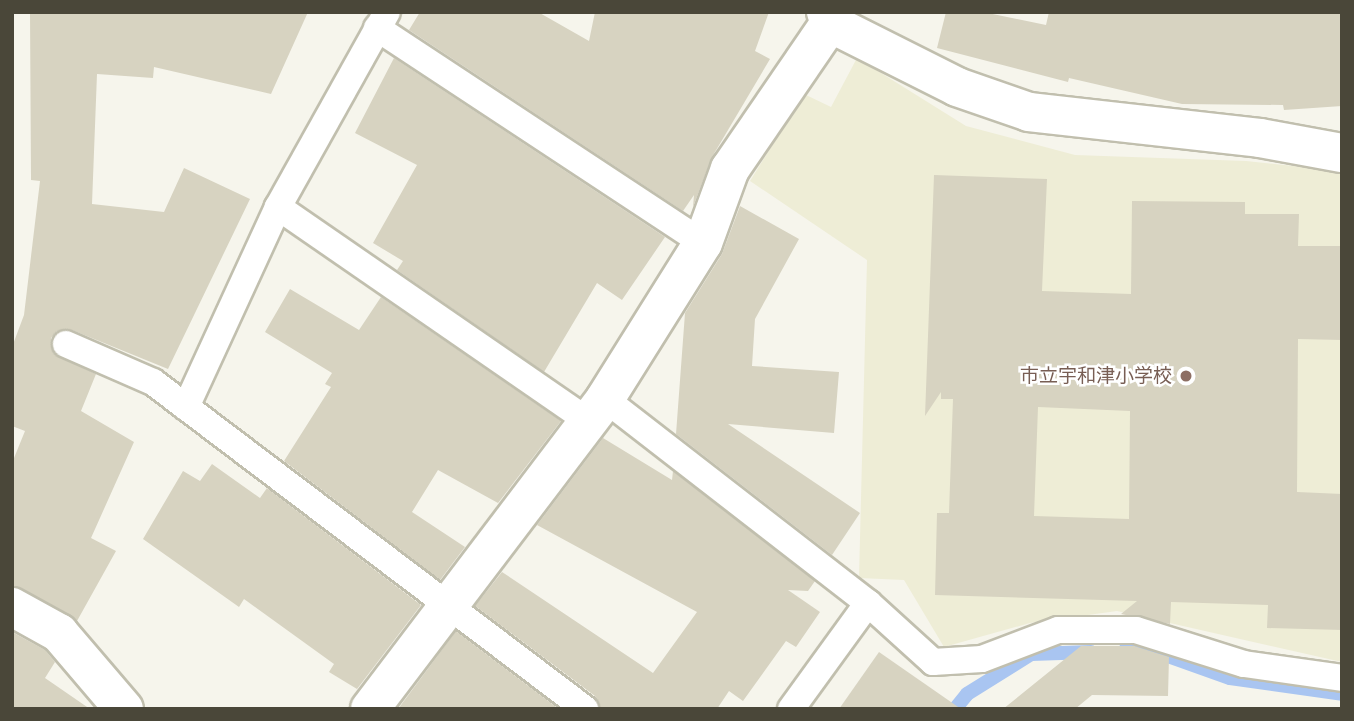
<!DOCTYPE html>
<html>
<head>
<meta charset="utf-8">
<style>
  body { margin:0 }
  #map { position:relative; width:1354px; height:721px; overflow:hidden; background:#f6f5ec; font-family:Manrope,"Noto Sans JP",sans-serif }
  div>[style] { position:absolute }
  [style*='--x'] { left:calc(var(--x)*1px); top:calc(var(--y)*1px); width:calc(var(--w)*1px); rotate:calc(var(--a)*1deg) }
  .education>* { inset:0; background:#eeedd6 }
  .stream>* { height:14px; margin:-7px; padding:0 7px; transform-origin:7px; border-radius:7px; background:#a9c5f1 }
  .building>* { inset:0; background:#d7d3c1 }
  .roads { filter:drop-shadow(2px 0 #c1bfae) drop-shadow(-2px 0 #c1bfae) drop-shadow(0 2px #c1bfae) drop-shadow(0 -2px #c1bfae) }
  .lane>* { height:26px; margin:-13px; padding:0 13px; transform-origin:13px; border-radius:13px; background:#fff }
  .street>* { height:38px; margin:-19px; padding:0 19px; transform-origin:19px; border-radius:19px; background:#fff }
  .dots>* { width:19px; height:19px; translate:-50% -50%; box-sizing:border-box; border:4px solid #fff; border-radius:50% }
  span { translate:-50% -50%; white-space:nowrap; text-align:center; line-height:1.15; -webkit-text-stroke:5px #fff; paint-order:stroke }
  .education-label { font-size:19px; color:#785e54 }
  .right { translate:-100% -50%; text-align:right }
  .frame { position:absolute; inset:0; border:14px solid #4a4739; pointer-events:none }
</style>
</head>
<body>
<div id="map">
  <div class="education">
    <i style="clip-path:polygon(857px 58px,966px 126px,1075px 155px,1246px 161px,1342px 171px,1342px 662px,1117px 611px,1030px 623px,944px 647px,904px 580px,859px 578px,867px 260px,750px 181px,804px 94px,831px 107px)"></i>
  </div>
  <div class="stream">
    <i style="--x:1125;--y:650;--w:23;--a:-2"></i>
    <i style="--x:1148;--y:649;--w:87;--a:19.5"></i>
    <i style="--x:1230;--y:678;--w:113;--a:8.1"></i>
    <i style="--x:955;--y:709;--w:19;--a:-51"></i>
    <i style="--x:967;--y:694;--w:75;--a:-32"></i>
    <i style="--x:1031;--y:654;--w:60;--a:-1.9"></i>
  </div>
  <div class="building">
    <i style="clip-path:polygon(30px 12px,308px 12px,271px 94px,154px 67px,153px 78px,97px 74px,92px 204px,164px 212px,184px 168px,250px 199px,168px 369px,72px 330px,57px 331px,51px 338px,54px 354px,96px 374px,81px 411px,134px 442px,91px 538px,116px 551px,77px 621px,12px 585px,12px 463px,25px 431px,12px 426px,12px 347px,24px 315px,40px 181px,31px 180px)"></i>
    <i style="clip-path:polygon(420px 12px,538px 12px,589px 41px,595px 12px,769px 12px,755px 51px,770px 59px,712px 157px,693px 207px,694px 195px,683px 211px,409px 30px)"></i>
    <i style="clip-path:polygon(946px 12px,983px 12px,1046px 25px,1049px 12px,1342px 12px,1342px 106px,1284px 110px,1283px 105px,1182px 104px,1069px 78px,1068px 82px,937px 48px)"></i>
    <i style="clip-path:polygon(394px 58px,665px 237px,622px 300px,597px 283px,544px 372px,397px 270px,403px 261px,373px 243px,417px 165px,355px 133px)"></i>
    <i style="clip-path:polygon(evenodd,934px 175px,1047px 179px,1042px 291px,1131px 294px,1132px 201px,1245px 202px,1245px 214px,1299px 214px,1298px 246px,1342px 246px,1342px 340px,1298px 339px,1297px 492px,1342px 494px,1342px 630px,1267px 628px,1268px 605px,1171px 602px,1170px 624px,1121px 614px,1137px 601px,935px 595px,937px 513px,949px 513px,953px 399px,941px 399px,941px 392px,925px 416px,934px 175px,1038px 407px,1130px 411px,1129px 519px,1034px 516px,1038px 407px)"></i>
    <i style="clip-path:polygon(740px 206px,799px 239px,755px 319px,752px 366px,839px 372px,834px 433px,728px 424px,860px 513px,832px 555px,676px 434px,685px 313px,722px 254px)"></i>
    <i style="clip-path:polygon(290px 289px,359px 330px,381px 297px,561px 421px,498px 503px,438px 470px,412px 512px,465px 547px,440px 580px,284px 461px,331px 387px,325px 384px,332px 373px,265px 332px)"></i>
    <i style="clip-path:polygon(603px 438px,672px 480px,673px 471px,815px 581px,808px 591px,788px 590px,820px 612px,796px 647px,786px 641px,743px 701px,729px 691px,717px 709px,600px 709px,595px 696px,475px 606px,502px 572px,653px 673px,697px 612px,537px 525px)"></i>
    <i style="clip-path:polygon(212px 464px,260px 498px,267px 488px,421px 605px,357px 689px,329px 672px,334px 664px,244px 599px,239px 607px,143px 539px,183px 471px,200px 481px)"></i>
    <i style="clip-path:polygon(456px 631px,559px 709px,398px 709px)"></i>
    <i style="clip-path:polygon(12px 632px,45px 650px,55px 662px,45px 678px,90px 709px,12px 709px)"></i>
    <i style="clip-path:polygon(1081px 646px,1134px 646px,1169px 657px,1168px 696px,1092px 695px,1075px 709px,1003px 709px)"></i>
    <i style="clip-path:polygon(879px 652px,961px 709px,839px 709px)"></i>
  </div>
  <div class="roads">
    <div class="lane">
      <i style="--x:377;--y:28;--w:391;--a:33.4"></i>
      <i style="--x:278;--y:207;--w:377;--a:34.6"></i>
      <i style="--x:66;--y:344;--w:95;--a:23.6"></i>
      <i style="--x:153;--y:382;--w:542;--a:37.12"></i>
      <i style="--x:605;--y:399;--w:333;--a:37.8"></i>
      <i style="--x:868;--y:603;--w:88;--a:42.2"></i>
      <i style="--x:933;--y:662;--w:49;--a:-3.5"></i>
      <i style="--x:982;--y:659;--w:81;--a:-20.9"></i>
      <i style="--x:1058;--y:630;--w:78;--a:0"></i>
      <i style="--x:1136;--y:630;--w:113;--a:17.5"></i>
      <i style="--x:1244;--y:664;--w:99;--a:8.1"></i>
      <i style="--x:186;--y:407;--w:220;--a:-65.3"></i>
      <i style="--x:278;--y:207;--w:223;--a:-60.8"></i>
      <i style="--x:791;--y:709;--w:131;--a:-54"></i>
    </div>
    <div class="street">
      <i style="--x:826;--y:12;--w:12;--a:70"></i>
      <i style="--x:830;--y:23;--w:142;--a:26.7"></i>
      <i style="--x:957;--y:87;--w:76;--a:19.1"></i>
      <i style="--x:1029;--y:112;--w:232;--a:6.4"></i>
      <i style="--x:1260;--y:138;--w:83;--a:10.4"></i>
      <i style="--x:12;--y:607;--w:54;--a:29"></i>
      <i style="--x:59;--y:633;--w:100;--a:49.5"></i>
      <i style="--x:370;--y:709;--w:389;--a:-52.8"></i>
      <i style="--x:605;--y:399;--w:184;--a:-57.9"></i>
      <i style="--x:703;--y:243;--w:79;--a:-70"></i>
      <i style="--x:730;--y:169;--w:177;--a:-55.6"></i>
    </div>
  </div>
  <div class="dots">
    <i style="left:1186px;top:376px;background:#8d6e63"></i>
  </div>
  <div class="education-label">
    <span class="right" style="left:1172px;top:376px">市立宇和津小学校</span>
  </div>
  <div class="frame"></div>
</div>
</body>
</html>
